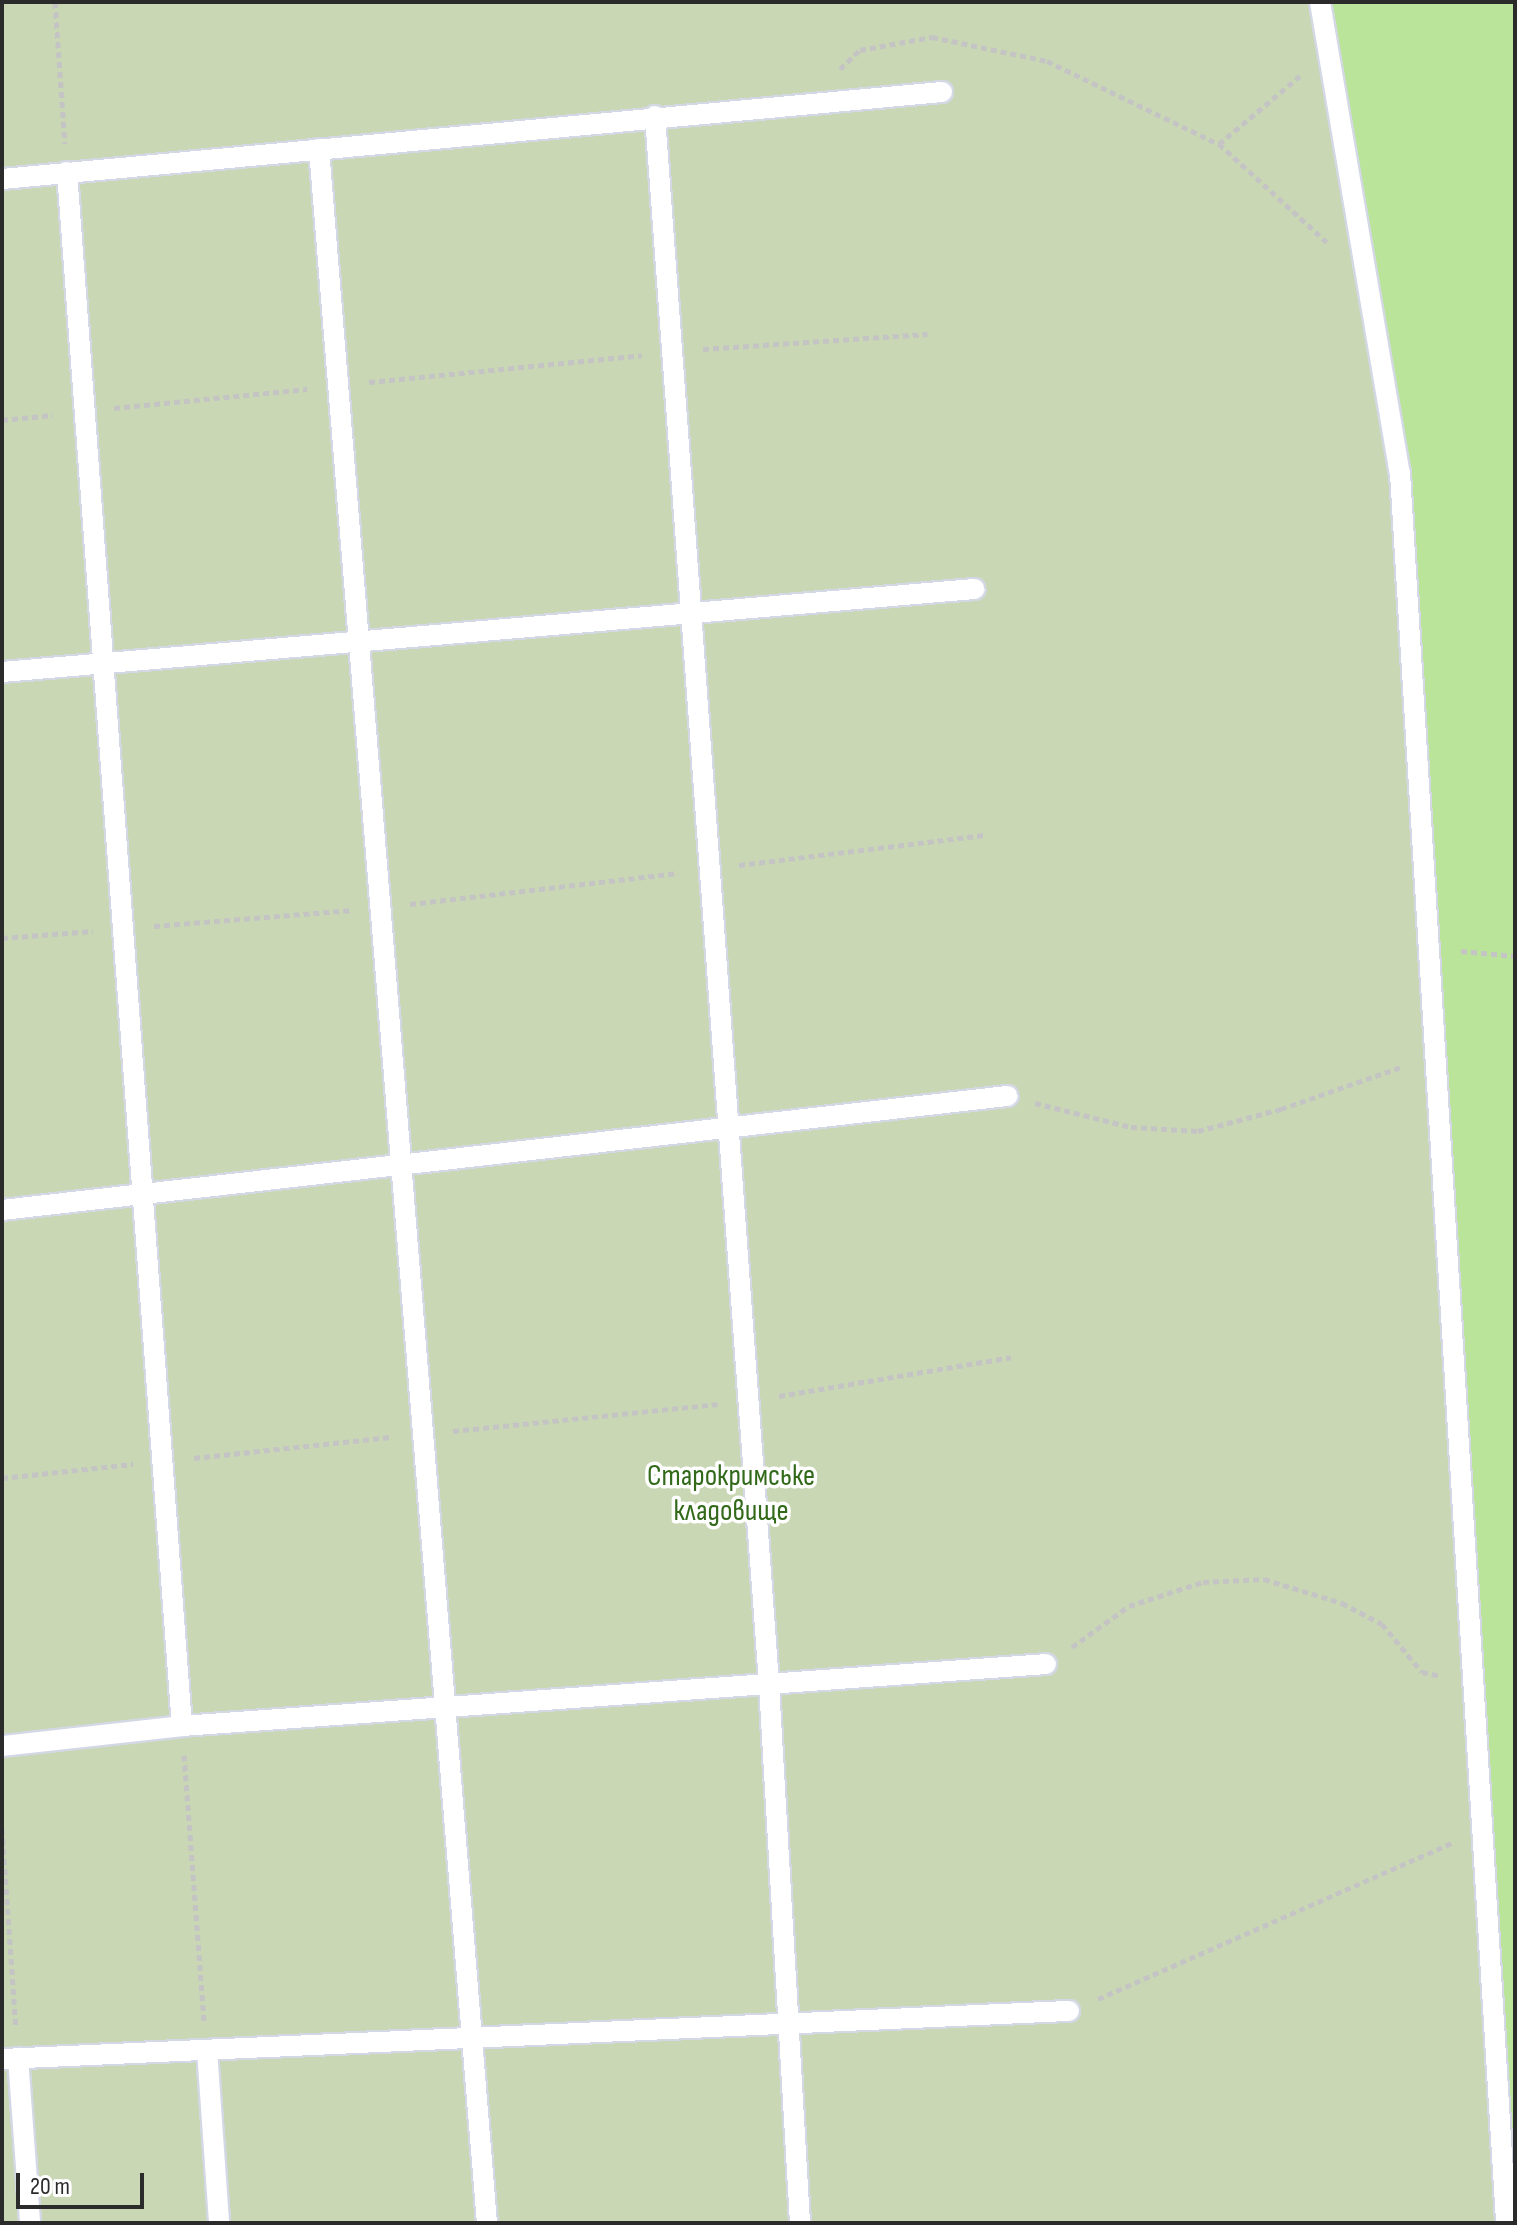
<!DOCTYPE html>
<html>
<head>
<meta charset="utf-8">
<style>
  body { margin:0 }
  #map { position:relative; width:1517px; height:2225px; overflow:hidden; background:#ede5dd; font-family:"Sofia Sans Condensed",sans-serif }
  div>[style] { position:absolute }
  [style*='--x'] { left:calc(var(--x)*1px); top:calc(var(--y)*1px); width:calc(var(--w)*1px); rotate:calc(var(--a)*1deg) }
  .green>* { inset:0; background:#bae49a }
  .cemetery>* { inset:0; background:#c9d7b4 }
  .path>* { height:5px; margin-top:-2.5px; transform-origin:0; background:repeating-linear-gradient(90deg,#c4c4c4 0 6px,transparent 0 10px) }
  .roads { filter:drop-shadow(2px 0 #d3d8e4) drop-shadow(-2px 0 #d3d8e4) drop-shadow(0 2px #d3d8e4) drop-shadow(0 -2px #d3d8e4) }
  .lane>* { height:20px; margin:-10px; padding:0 10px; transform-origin:10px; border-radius:10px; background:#fff }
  span { translate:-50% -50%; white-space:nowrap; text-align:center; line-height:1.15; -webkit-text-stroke:7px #fff; paint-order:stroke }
  .park-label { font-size:30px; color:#326a1a }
  .frame { position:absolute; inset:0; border:4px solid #2b2b2b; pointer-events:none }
  .scale { position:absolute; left:16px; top:2173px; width:128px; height:36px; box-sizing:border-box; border:4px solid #2b2b2b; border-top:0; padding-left:10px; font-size:24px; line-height:28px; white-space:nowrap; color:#2b2b2b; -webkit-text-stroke:6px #fff; paint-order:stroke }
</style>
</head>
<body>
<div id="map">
  <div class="green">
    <i style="clip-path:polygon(1320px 2px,1515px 2px,1515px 2223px)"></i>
  </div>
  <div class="cemetery">
    <i style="clip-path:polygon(2px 2px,1320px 2px,1400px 473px,1506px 2223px,2px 2223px)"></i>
  </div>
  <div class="path">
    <i style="--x:55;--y:2;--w:142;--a:86"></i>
    <i style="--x:840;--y:69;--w:28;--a:-44"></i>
    <i style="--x:860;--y:50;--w:73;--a:-10.2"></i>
    <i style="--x:932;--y:37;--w:117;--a:11.8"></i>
    <i style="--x:1047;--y:61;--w:191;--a:25.8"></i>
    <i style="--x:1219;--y:144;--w:149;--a:42.3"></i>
    <i style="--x:1219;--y:144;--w:107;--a:-40.1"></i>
    <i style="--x:703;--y:349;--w:225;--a:-3.8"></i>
    <i style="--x:369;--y:382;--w:274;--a:-5.6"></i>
    <i style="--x:114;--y:408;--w:194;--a:-5.6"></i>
    <i style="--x:2;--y:420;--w:51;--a:-5.6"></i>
    <i style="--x:739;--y:865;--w:247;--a:-7"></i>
    <i style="--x:410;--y:904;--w:270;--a:-6.6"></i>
    <i style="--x:154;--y:926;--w:199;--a:-4.6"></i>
    <i style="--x:2;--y:938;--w:91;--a:-4.4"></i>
    <i style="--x:1461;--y:951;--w:54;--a:5.3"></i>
    <i style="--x:1035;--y:1103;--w:99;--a:14"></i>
    <i style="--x:1131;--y:1127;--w:67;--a:3.4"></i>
    <i style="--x:1198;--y:1131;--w:86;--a:-14.8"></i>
    <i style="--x:1281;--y:1109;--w:130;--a:-19.3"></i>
    <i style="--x:779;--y:1396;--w:235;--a:-9.5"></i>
    <i style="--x:453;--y:1431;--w:266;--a:-5.8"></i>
    <i style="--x:194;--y:1458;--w:198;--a:-6.1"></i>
    <i style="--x:2;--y:1478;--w:132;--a:-6.1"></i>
    <i style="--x:1072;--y:1647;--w:70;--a:-35.7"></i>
    <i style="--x:1129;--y:1606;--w:78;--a:-18"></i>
    <i style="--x:1203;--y:1582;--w:61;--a:-2.8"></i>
    <i style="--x:1264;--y:1579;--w:82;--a:17.1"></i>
    <i style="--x:1342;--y:1603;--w:45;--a:27.7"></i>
    <i style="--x:1382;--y:1624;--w:62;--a:50.2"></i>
    <i style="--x:1422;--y:1672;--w:19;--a:12"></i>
    <i style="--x:184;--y:1755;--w:267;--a:85.7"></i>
    <i style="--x:2;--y:1829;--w:200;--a:86"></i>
    <i style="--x:1098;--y:1999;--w:386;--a:-23.8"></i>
  </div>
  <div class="roads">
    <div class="lane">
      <i style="--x:1320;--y:2;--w:478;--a:80.4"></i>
      <i style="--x:1400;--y:473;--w:1753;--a:86.53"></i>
      <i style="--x:655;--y:116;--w:1573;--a:85.84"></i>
      <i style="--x:769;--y:1685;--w:539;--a:86.7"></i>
      <i style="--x:319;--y:149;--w:2081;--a:85.37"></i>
      <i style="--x:67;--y:172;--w:1558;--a:85.77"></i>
      <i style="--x:2;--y:179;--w:944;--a:-5.29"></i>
      <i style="--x:2;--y:672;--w:976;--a:-4.88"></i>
      <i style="--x:2;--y:1210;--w:1012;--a:-6.47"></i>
      <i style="--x:2;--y:1746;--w:181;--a:-6.3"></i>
      <i style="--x:182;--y:1726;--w:866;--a:-4.1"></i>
      <i style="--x:207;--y:2050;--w:173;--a:86"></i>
      <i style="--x:18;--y:2058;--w:165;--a:85.8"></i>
      <i style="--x:2;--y:2059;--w:1068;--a:-2.58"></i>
    </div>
  </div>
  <div class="park-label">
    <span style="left:731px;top:1493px">Старокримське<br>кладовище</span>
  </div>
  <div class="frame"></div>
  <div class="scale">20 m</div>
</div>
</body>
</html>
